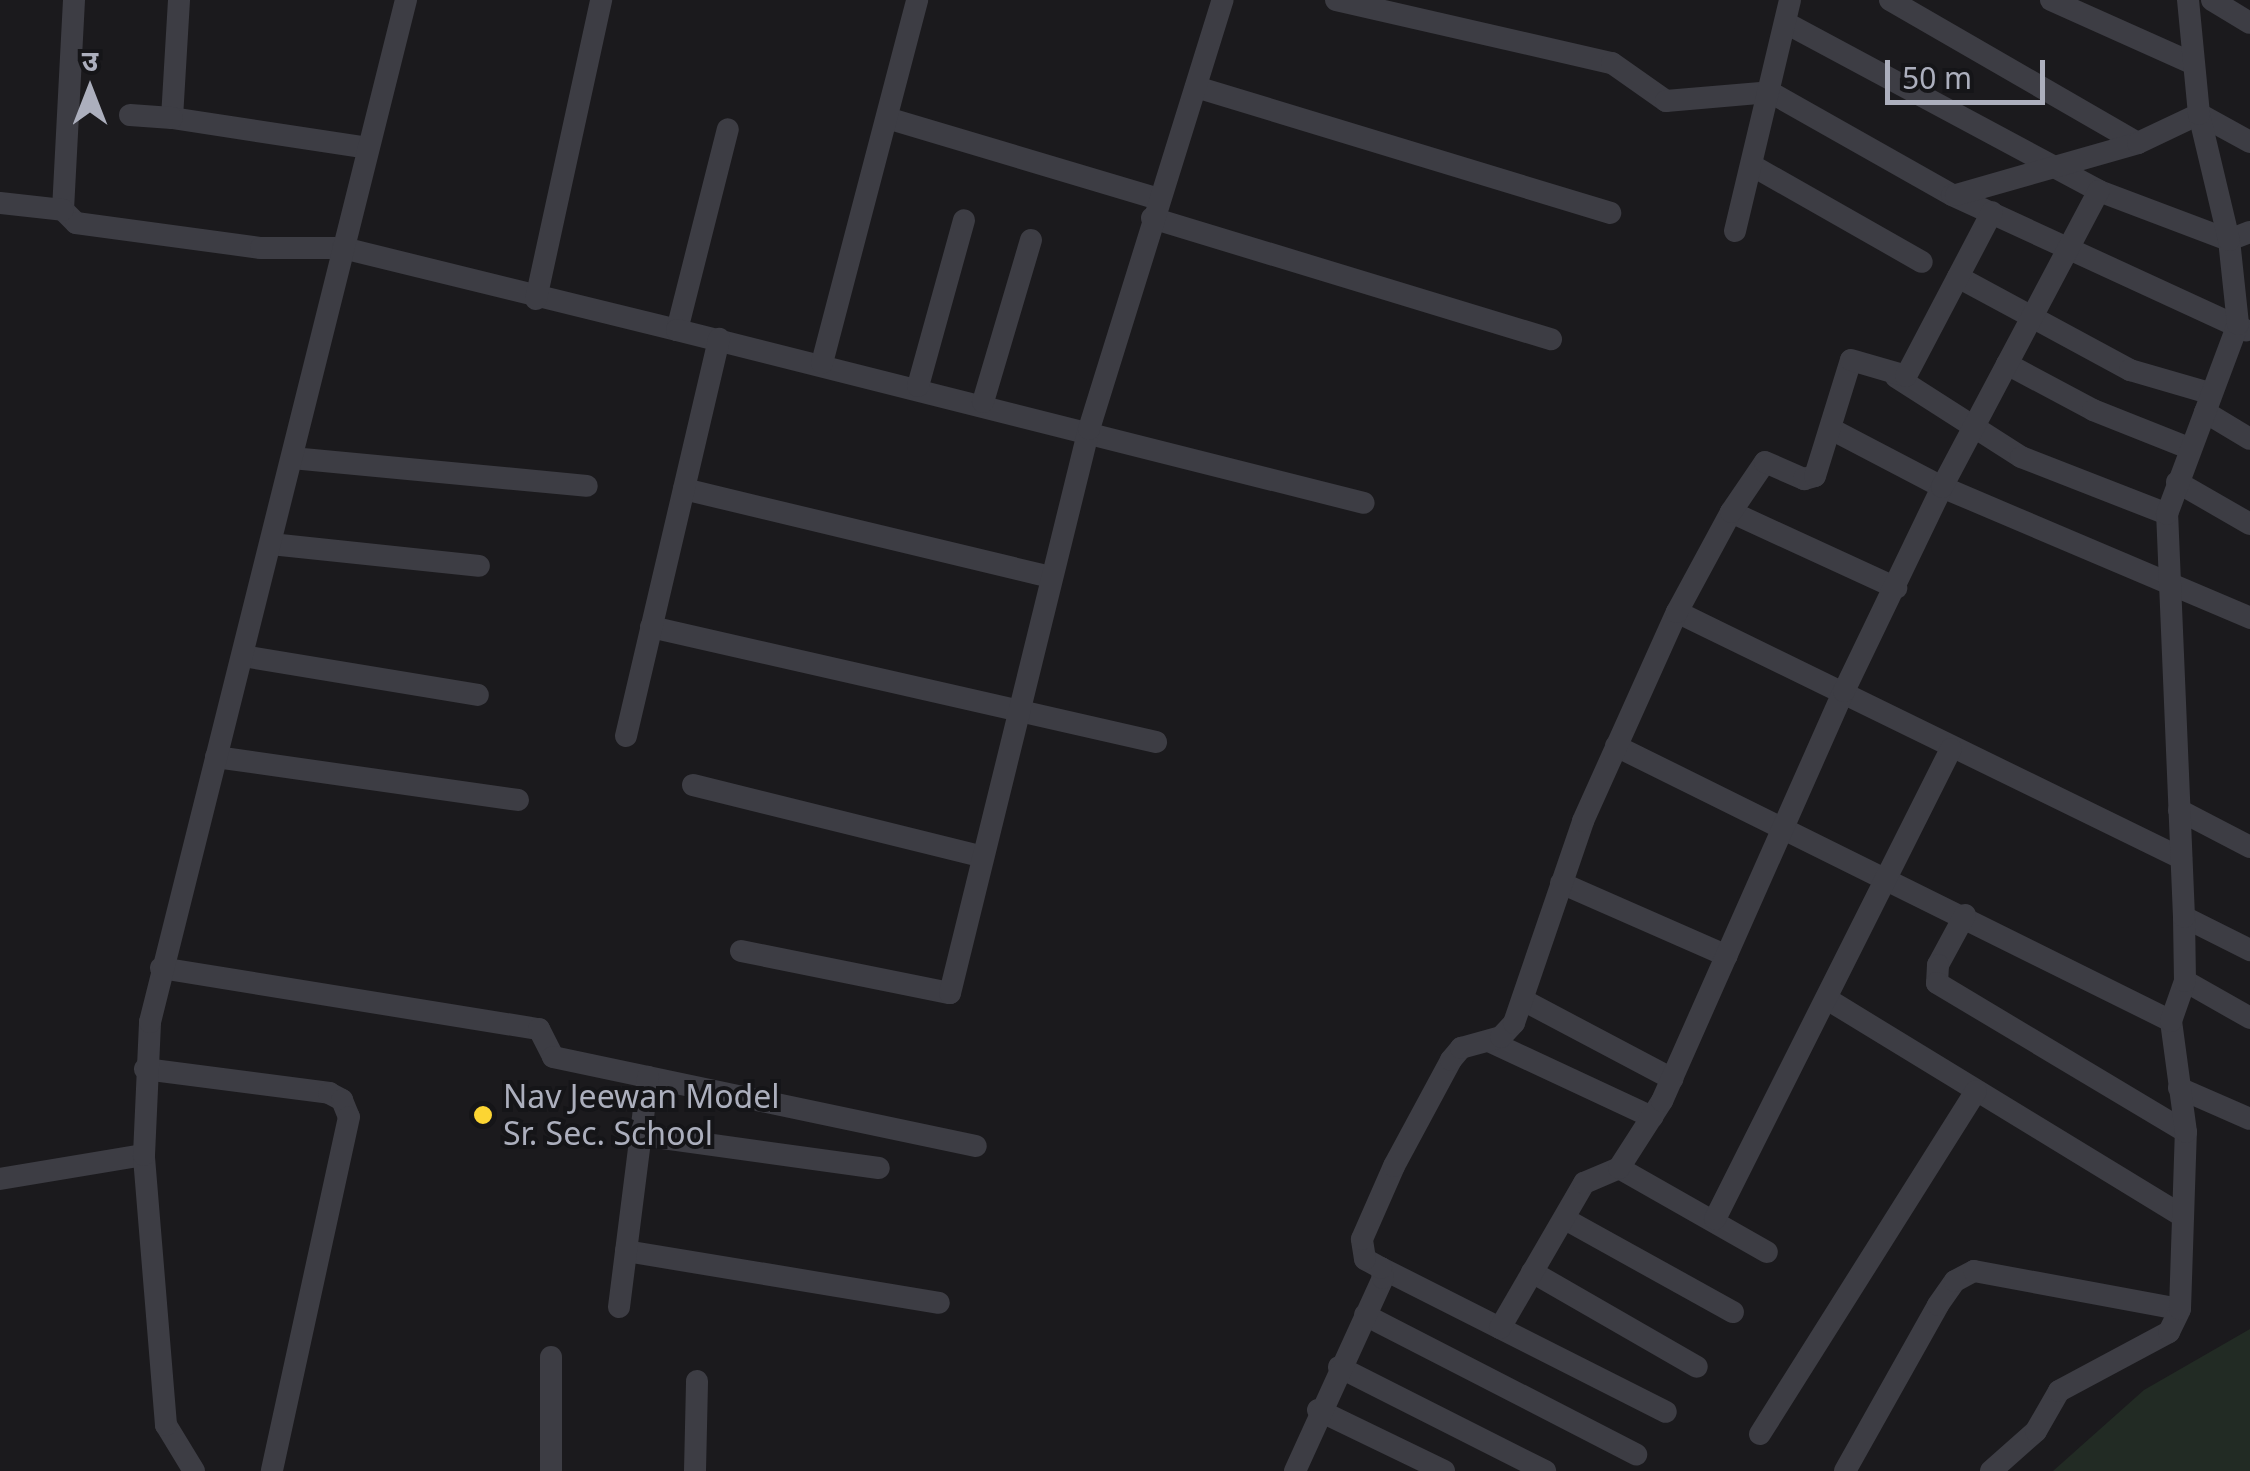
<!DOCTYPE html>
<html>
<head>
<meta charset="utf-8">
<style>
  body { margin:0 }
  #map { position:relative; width:2250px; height:1471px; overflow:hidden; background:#1b1a1d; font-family:"Noto Sans","Noto Sans Devanagari",sans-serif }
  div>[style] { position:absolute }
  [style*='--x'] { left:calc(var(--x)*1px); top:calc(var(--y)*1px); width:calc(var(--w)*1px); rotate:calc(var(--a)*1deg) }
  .green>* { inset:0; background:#222b24 }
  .minor>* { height:22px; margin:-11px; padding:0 11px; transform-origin:11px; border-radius:11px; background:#3d3d44 }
  .dots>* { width:28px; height:28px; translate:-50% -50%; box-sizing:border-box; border:5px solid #151518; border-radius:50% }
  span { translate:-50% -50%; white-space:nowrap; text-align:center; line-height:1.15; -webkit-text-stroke:8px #151518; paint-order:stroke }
  .poi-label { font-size:32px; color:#acafbd }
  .left { translate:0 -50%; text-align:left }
  .north { position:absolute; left:40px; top:40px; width:100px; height:100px; -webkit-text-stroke:8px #151518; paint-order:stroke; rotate:0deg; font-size:28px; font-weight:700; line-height:40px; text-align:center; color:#acafbd }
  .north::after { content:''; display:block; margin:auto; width:35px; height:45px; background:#acafbd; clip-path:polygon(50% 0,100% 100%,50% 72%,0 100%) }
  .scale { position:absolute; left:1885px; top:60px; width:160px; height:45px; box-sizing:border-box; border:5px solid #acafbd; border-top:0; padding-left:12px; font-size:30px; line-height:35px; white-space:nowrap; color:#acafbd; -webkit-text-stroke:8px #151518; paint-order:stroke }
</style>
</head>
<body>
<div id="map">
  <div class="green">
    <i style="clip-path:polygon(2250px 1329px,2250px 1471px,2053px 1471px,2144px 1390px)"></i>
  </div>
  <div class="minor">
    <i style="--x:74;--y:0;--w:210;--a:93"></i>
    <i style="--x:63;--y:210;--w:18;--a:45"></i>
    <i style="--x:76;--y:223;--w:187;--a:7.7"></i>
    <i style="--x:261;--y:248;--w:82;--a:0"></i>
    <i style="--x:343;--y:248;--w:344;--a:13.8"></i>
    <i style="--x:677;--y:330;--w:207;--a:-75.8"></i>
    <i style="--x:179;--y:0;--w:118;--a:93.4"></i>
    <i style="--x:172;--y:118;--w:198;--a:8.7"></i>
    <i style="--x:1336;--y:0;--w:283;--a:12.9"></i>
    <i style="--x:1612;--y:63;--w:66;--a:35.1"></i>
    <i style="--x:1666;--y:101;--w:104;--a:-4.9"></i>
    <i style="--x:1770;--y:92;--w:209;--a:29.5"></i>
    <i style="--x:1952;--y:195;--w:324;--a:24.7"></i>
    <i style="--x:1890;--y:0;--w:286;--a:30"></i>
    <i style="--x:2051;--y:0;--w:154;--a:24.1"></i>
    <i style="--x:2212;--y:0;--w:44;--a:31.2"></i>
    <i style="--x:1786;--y:23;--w:355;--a:28.2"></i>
    <i style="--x:2099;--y:191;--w:139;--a:20.7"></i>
    <i style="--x:2229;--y:240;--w:22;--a:-21"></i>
    <i style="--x:1196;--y:87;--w:433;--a:16.9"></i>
    <i style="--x:130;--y:115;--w:42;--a:4.1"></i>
    <i style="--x:887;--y:118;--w:283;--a:16.6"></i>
    <i style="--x:1753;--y:166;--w:194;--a:29.6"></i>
    <i style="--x:1956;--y:195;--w:189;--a:-15.9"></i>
    <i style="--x:2138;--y:143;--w:68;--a:-25.4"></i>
    <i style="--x:2199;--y:114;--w:58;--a:28.8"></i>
    <i style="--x:0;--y:203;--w:63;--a:6.3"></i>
    <i style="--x:1152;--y:218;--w:417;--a:16.9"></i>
    <i style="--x:1735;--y:231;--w:237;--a:-76.6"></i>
    <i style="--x:1958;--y:277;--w:196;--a:28.4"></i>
    <i style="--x:2130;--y:370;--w:82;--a:16.2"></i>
    <i style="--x:536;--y:299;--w:306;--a:-77.7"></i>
    <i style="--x:677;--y:330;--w:708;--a:14.13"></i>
    <i style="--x:822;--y:363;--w:375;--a:-75.3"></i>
    <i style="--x:2007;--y:364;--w:98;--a:28.1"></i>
    <i style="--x:2093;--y:410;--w:105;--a:21.7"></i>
    <i style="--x:1896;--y:377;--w:148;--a:32.6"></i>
    <i style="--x:2021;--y:457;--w:157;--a:21.3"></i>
    <i style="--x:918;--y:386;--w:172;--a:-74.5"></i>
    <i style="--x:983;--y:402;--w:169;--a:-73.5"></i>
    <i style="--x:2205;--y:412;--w:52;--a:31"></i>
    <i style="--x:1833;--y:430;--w:123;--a:27.6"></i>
    <i style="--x:1942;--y:487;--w:335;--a:23"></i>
    <i style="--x:292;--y:458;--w:296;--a:5.4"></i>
    <i style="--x:2177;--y:482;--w:84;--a:29.9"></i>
    <i style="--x:684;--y:489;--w:377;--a:13.5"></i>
    <i style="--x:1731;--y:512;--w:182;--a:24.7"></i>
    <i style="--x:271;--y:544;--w:209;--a:6"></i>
    <i style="--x:1677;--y:612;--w:561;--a:26.02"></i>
    <i style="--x:651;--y:627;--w:518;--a:12.83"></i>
    <i style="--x:243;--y:656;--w:238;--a:9.4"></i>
    <i style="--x:626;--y:736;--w:408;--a:-76.8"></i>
    <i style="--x:1616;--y:746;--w:619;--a:26.36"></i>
    <i style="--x:216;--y:757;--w:305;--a:8.1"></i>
    <i style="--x:693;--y:785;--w:296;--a:13.9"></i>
    <i style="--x:2179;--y:810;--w:80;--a:27.5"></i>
    <i style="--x:1561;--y:883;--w:181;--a:23.7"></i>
    <i style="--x:1965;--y:915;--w:57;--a:118.4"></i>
    <i style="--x:1938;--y:965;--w:18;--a:93"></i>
    <i style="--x:1937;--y:983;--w:290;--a:30.9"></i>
    <i style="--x:2184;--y:917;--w:74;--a:26.6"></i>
    <i style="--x:741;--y:951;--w:213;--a:11.4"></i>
    <i style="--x:950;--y:993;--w:581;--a:-76.16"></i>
    <i style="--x:1089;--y:429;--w:449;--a:-72.7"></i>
    <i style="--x:161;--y:968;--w:383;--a:9.2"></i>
    <i style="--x:539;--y:1029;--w:31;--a:63"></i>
    <i style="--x:553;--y:1057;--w:432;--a:11.9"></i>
    <i style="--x:2185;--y:981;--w:75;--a:29.6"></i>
    <i style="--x:1827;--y:999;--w:417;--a:31.4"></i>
    <i style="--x:1523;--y:1000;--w:169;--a:27.9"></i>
    <i style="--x:1491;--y:1042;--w:178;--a:25"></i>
    <i style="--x:145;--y:1069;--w:186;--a:7.4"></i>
    <i style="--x:329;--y:1093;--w:15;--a:28"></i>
    <i style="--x:342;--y:1100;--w:18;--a:68"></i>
    <i style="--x:349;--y:1117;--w:362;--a:102.3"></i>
    <i style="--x:2179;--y:1088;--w:77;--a:23.6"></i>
    <i style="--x:641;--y:1135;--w:240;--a:7.9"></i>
    <i style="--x:1619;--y:1168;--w:170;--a:29.6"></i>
    <i style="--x:0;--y:1179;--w:146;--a:-9.5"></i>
    <i style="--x:1565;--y:1219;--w:192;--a:29"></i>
    <i style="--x:1715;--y:1219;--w:526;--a:-63.34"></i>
    <i style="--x:626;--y:1251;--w:317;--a:9.4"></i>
    <i style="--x:1381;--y:1268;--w:319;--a:26.8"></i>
    <i style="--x:1532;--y:1272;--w:190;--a:29.9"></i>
    <i style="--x:619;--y:1307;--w:232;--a:-82.8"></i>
    <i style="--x:1365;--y:1315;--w:305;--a:27.2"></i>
    <i style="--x:1500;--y:1328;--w:168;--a:-59.9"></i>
    <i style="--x:1584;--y:1183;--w:38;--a:-23"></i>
    <i style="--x:1619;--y:1168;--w:80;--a:-57.3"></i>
    <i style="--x:1662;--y:1101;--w:449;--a:-66.1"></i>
    <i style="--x:1844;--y:691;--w:226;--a:-64.3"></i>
    <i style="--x:1942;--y:487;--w:335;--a:-62.1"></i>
    <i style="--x:1339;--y:1367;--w:231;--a:26.8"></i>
    <i style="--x:1318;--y:1410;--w:140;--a:25.8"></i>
    <i style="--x:1760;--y:1434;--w:405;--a:-57.8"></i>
    <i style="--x:194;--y:1471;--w:54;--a:-121.3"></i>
    <i style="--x:166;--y:1425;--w:271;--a:-94.7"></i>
    <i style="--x:144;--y:1155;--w:133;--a:-87.4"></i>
    <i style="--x:150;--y:1022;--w:1054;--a:-75.94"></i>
    <i style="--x:551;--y:1471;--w:114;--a:-90"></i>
    <i style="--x:695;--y:1471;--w:90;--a:-88.7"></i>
    <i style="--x:1295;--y:1471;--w:212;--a:-65.5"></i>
    <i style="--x:1383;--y:1278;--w:10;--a:-101"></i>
    <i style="--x:1381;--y:1268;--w:18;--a:-151"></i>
    <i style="--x:1365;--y:1259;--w:20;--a:-99"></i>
    <i style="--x:1362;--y:1239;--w:80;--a:-66.3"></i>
    <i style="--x:1394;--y:1166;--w:120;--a:-61.7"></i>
    <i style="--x:1451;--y:1060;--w:16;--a:-50"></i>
    <i style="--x:1461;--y:1048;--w:41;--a:-15.4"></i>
    <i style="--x:1501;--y:1037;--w:19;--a:-47"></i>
    <i style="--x:1514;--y:1023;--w:213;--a:-71.1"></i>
    <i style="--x:1583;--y:821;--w:229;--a:-65.8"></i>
    <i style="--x:1677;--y:612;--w:114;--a:-61.6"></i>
    <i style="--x:1731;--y:512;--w:60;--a:-55.8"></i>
    <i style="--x:1765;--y:462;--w:43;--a:23.6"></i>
    <i style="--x:1804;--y:479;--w:11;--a:-15"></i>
    <i style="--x:1815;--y:476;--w:121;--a:-72.8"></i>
    <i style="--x:1851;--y:360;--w:57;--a:16.2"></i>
    <i style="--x:1906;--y:376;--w:185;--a:-62.3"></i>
    <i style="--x:1845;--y:1471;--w:190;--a:-60.7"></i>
    <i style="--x:1938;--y:1305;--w:29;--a:-55"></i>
    <i style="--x:1955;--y:1281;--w:21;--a:-28"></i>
    <i style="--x:1974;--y:1271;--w:209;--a:10.5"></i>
    <i style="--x:1991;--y:1471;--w:60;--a:-41.6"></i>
    <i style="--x:2036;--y:1431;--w:46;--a:-60.1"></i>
    <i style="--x:2059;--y:1391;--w:125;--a:-28.2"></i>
    <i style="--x:2169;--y:1332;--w:25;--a:-64"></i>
    <i style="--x:2180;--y:1309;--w:177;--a:-88.1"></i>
    <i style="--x:2186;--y:1132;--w:112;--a:-97.7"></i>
    <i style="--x:2171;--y:1021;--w:42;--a:-70.7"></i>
    <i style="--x:2185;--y:981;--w:64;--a:-90.9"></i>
    <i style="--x:2184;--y:917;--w:403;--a:-92.4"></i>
    <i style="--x:2167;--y:514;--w:203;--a:-69.5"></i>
    <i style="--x:2238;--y:324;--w:84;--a:-96.1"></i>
    <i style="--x:2229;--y:240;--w:130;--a:-103.4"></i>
    <i style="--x:2199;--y:114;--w:115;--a:-95.5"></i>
  </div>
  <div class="dots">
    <i style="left:483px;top:1115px;background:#fcd533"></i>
  </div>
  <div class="poi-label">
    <span class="left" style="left:503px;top:1115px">Nav Jeewan Model<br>Sr. Sec. School</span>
  </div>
  <div class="north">उ</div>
  <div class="scale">50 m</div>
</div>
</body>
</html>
